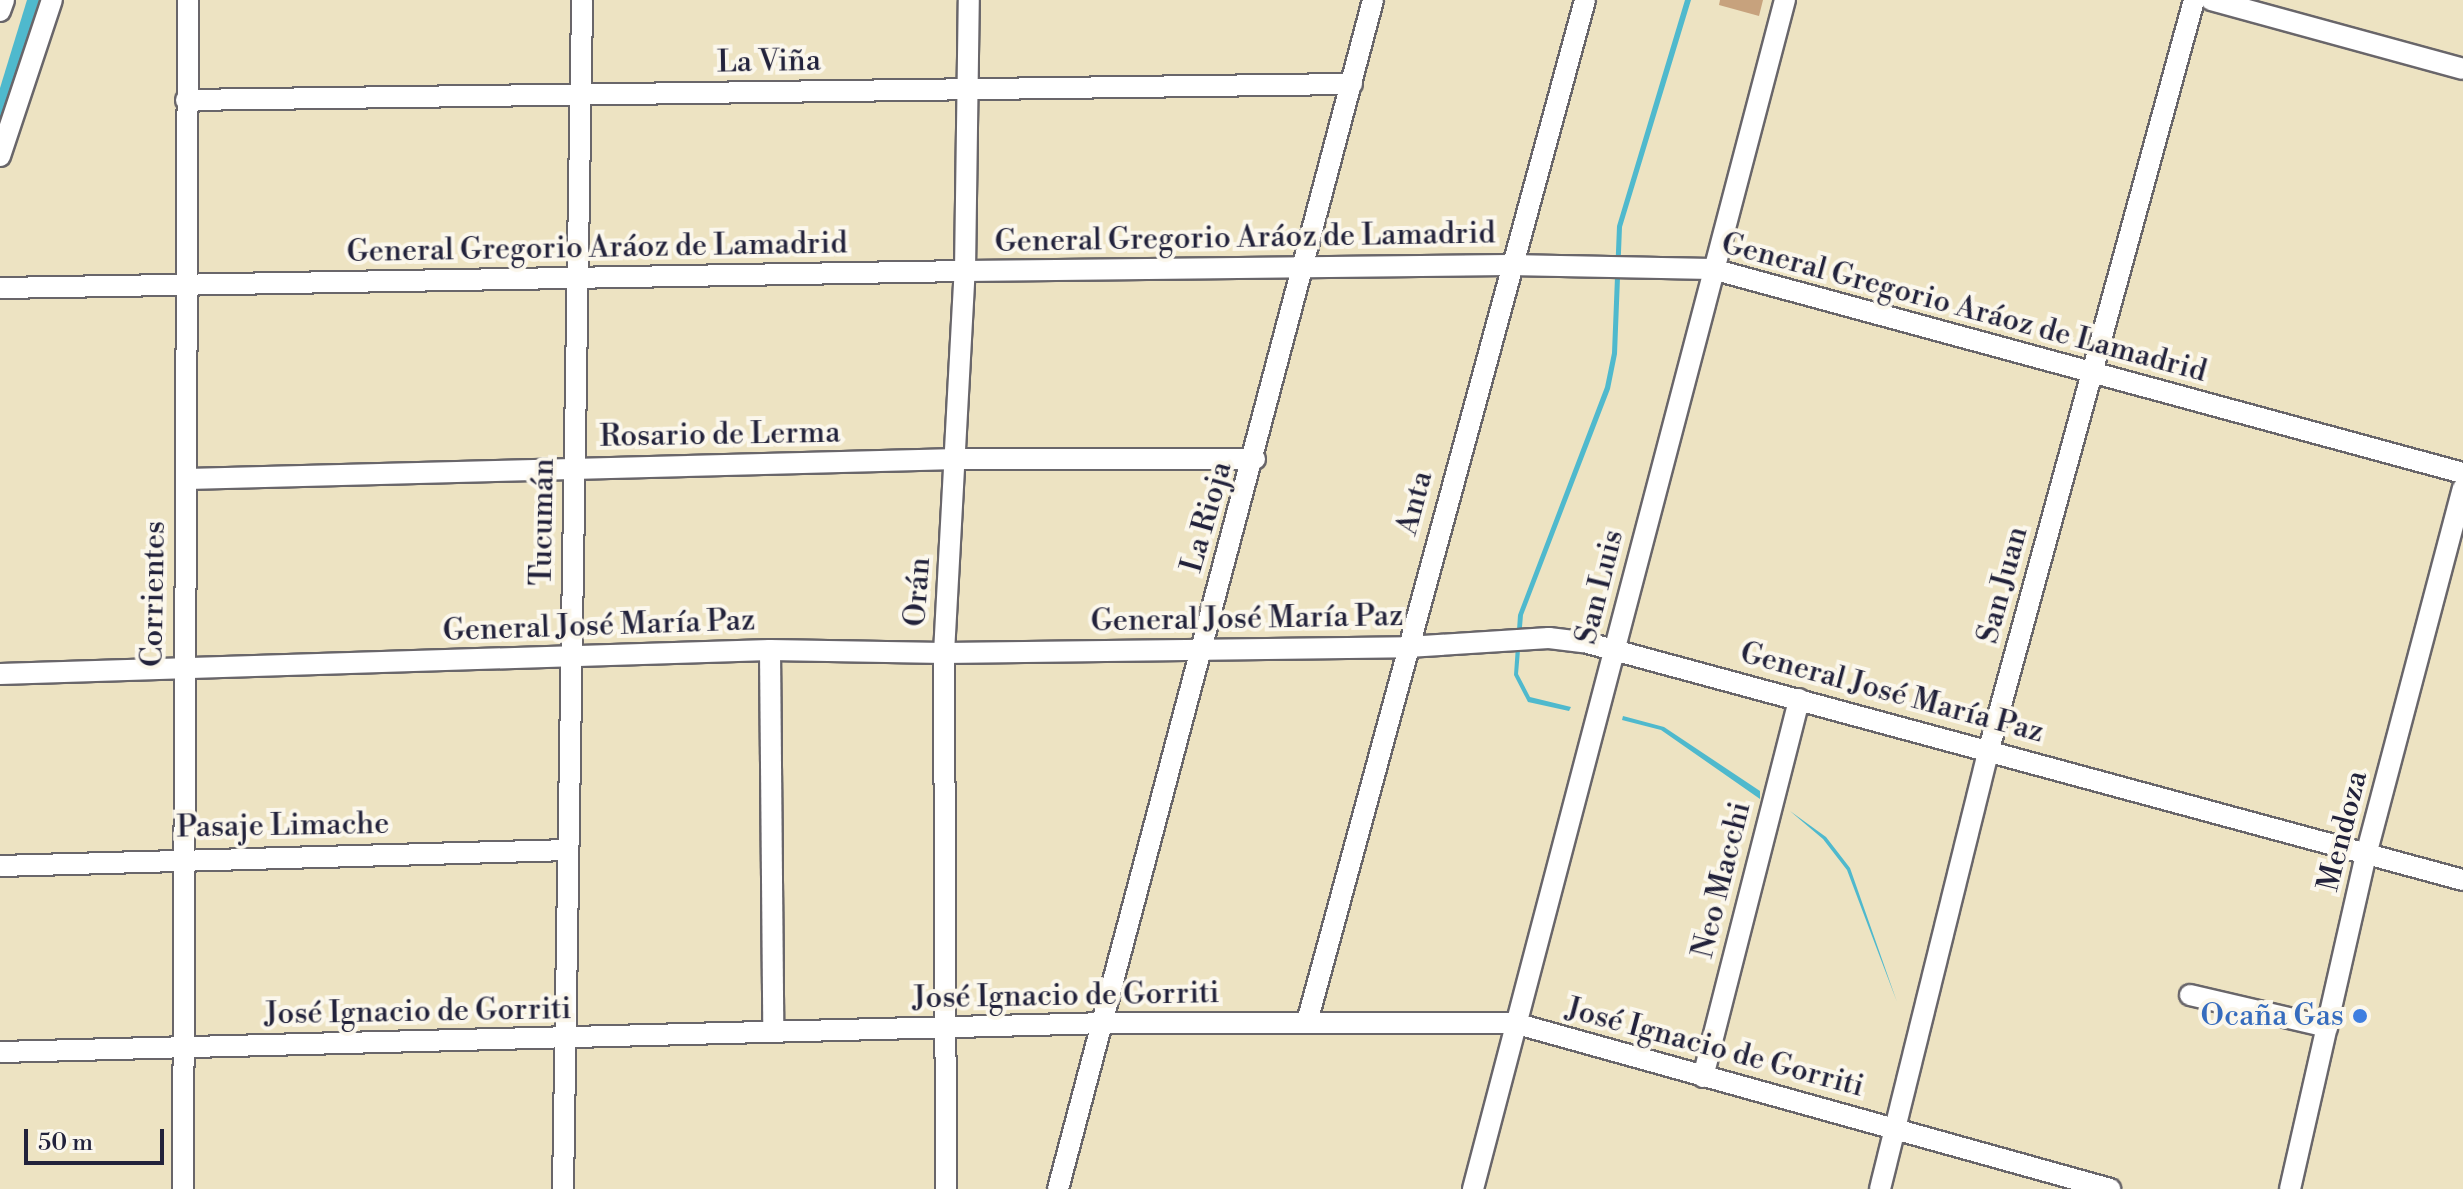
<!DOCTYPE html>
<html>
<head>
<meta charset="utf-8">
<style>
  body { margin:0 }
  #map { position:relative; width:2463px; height:1189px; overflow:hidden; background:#ede3c2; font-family:"Libre Bodoni",serif }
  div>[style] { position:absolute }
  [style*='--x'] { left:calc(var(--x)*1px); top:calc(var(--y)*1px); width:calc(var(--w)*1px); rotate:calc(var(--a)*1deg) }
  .water>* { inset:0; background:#4fb9cd }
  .building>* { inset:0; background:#c7a27d }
  .roads { filter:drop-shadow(2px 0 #69666a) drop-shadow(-2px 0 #69666a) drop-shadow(0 2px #69666a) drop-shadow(0 -2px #69666a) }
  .minor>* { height:20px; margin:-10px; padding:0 10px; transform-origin:10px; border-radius:10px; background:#fff }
  .dots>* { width:22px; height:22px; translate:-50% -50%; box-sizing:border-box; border:4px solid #fbf7ec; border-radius:50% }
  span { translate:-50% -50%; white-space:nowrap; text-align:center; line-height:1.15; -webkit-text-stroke:8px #fbf7ec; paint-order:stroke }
  .street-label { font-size:30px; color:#22223b }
  .shop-label { font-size:30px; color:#366cbe }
  .right { translate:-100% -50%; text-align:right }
  .scale { position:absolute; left:24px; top:1129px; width:140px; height:36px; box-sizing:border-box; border:4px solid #22223b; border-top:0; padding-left:10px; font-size:24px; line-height:28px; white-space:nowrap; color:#22223b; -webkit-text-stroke:6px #fbf7ec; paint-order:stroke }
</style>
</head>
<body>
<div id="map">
  <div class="water">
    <i style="clip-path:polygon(27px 0,39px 0,0 123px,0 88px)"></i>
    <i style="clip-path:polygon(1685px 0,1691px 0,1622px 227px,1617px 354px,1610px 389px,1523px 615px,1518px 674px,1530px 697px,1571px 707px,1569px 711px,1528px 702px,1514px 675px,1518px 615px,1605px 387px,1612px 353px,1617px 226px)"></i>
    <i style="clip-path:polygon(1623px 716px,1664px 727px,1760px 791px,1760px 799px,1661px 730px,1622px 720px)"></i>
    <i style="clip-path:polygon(1790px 811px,1826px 837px,1850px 868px,1897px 1002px,1847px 870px,1823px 839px)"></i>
  </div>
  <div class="building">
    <i style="clip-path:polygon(1720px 0,1763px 0,1759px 16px,1719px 5px)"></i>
  </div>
  <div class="roads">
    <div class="minor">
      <i style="--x:2211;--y:0;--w:261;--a:15.3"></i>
      <i style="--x:0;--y:11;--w:12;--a:-70"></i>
      <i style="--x:186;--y:100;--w:1166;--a:-0.79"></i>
      <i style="--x:0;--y:156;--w:164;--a:-71.6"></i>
      <i style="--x:0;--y:288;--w:965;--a:-1.01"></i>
      <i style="--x:965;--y:271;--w:544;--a:-0.63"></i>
      <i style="--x:1509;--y:265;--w:203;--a:1.1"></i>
      <i style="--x:1712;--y:269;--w:778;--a:15.2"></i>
      <i style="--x:187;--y:479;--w:771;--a:-1.49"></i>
      <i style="--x:958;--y:459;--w:297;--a:0"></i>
      <i style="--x:770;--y:650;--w:381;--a:89.5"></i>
      <i style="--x:0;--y:674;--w:770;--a:-1.79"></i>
      <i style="--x:770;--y:650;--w:174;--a:1"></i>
      <i style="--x:944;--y:653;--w:464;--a:-0.7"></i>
      <i style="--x:1408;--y:647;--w:141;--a:-3.7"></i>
      <i style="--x:1549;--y:638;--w:35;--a:7"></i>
      <i style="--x:1584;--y:642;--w:911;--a:15.15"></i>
      <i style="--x:0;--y:866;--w:568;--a:-1.61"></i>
      <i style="--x:2190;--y:995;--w:141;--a:13.1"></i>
      <i style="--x:1307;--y:1022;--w:1059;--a:-74.78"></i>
      <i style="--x:0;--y:1052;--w:1104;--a:-1.5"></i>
      <i style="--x:1104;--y:1023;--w:410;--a:0"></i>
      <i style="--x:1514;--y:1023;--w:619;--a:15.56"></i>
      <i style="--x:1703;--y:1077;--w:390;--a:-75.7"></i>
      <i style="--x:183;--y:1189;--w:1189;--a:-89.76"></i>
      <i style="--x:563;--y:1189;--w:1189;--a:-89.08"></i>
      <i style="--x:946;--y:1189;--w:536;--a:-90.21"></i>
      <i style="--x:944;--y:653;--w:383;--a:-86.9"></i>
      <i style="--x:965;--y:271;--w:271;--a:-89.2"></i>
      <i style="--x:1058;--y:1189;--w:1230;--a:-75.16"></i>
      <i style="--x:1473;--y:1189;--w:1229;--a:-75.3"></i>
      <i style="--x:1880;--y:1189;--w:453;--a:-76.1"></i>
      <i style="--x:1989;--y:749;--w:777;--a:-74.69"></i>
      <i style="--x:2290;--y:1189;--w:343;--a:-77.2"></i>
      <i style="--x:2366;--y:855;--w:379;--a:-75.2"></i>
    </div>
  </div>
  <div class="dots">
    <i style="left:2360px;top:1016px;background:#3f7fe0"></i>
  </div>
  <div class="street-label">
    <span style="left:769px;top:62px;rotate:-1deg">La Viña</span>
    <span style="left:1245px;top:238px;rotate:-1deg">General Gregorio Aráoz de Lamadrid</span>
    <span style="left:597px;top:248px;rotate:-1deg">General Gregorio Aráoz de Lamadrid</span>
    <span style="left:1964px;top:308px;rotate:15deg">General Gregorio Aráoz de Lamadrid</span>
    <span style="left:720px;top:435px;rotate:-1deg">Rosario de Lerma</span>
    <span style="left:1415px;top:503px;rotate:-75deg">Anta</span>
    <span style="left:1207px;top:517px;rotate:-74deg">La Rioja</span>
    <span style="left:543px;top:522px;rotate:-89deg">Tucumán</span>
    <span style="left:2003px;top:585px;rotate:-75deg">San Juan</span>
    <span style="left:1600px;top:587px;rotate:-76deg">San Luis</span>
    <span style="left:918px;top:592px;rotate:-86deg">Orán</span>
    <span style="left:154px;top:594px;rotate:-89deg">Corrientes</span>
    <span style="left:1247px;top:619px;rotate:-1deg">General José María Paz</span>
    <span style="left:599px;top:626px;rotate:-2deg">General José María Paz</span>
    <span style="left:1892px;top:693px;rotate:15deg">General José María Paz</span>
    <span style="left:283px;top:826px;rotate:-1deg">Pasaje Limache</span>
    <span style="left:2343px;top:831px;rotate:-76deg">Mendoza</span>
    <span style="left:1722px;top:880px;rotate:-76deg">Neo Macchi</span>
    <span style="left:1066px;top:996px;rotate:-1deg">José Ignacio de Gorriti</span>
    <span style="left:418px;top:1012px;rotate:-1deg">José Ignacio de Gorriti</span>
    <span style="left:1715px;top:1048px;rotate:15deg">José Ignacio de Gorriti</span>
  </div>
  <div class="shop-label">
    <span class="right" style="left:2344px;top:1016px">Ocaña Gas</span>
  </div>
  <div class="scale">50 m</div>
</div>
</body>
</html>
